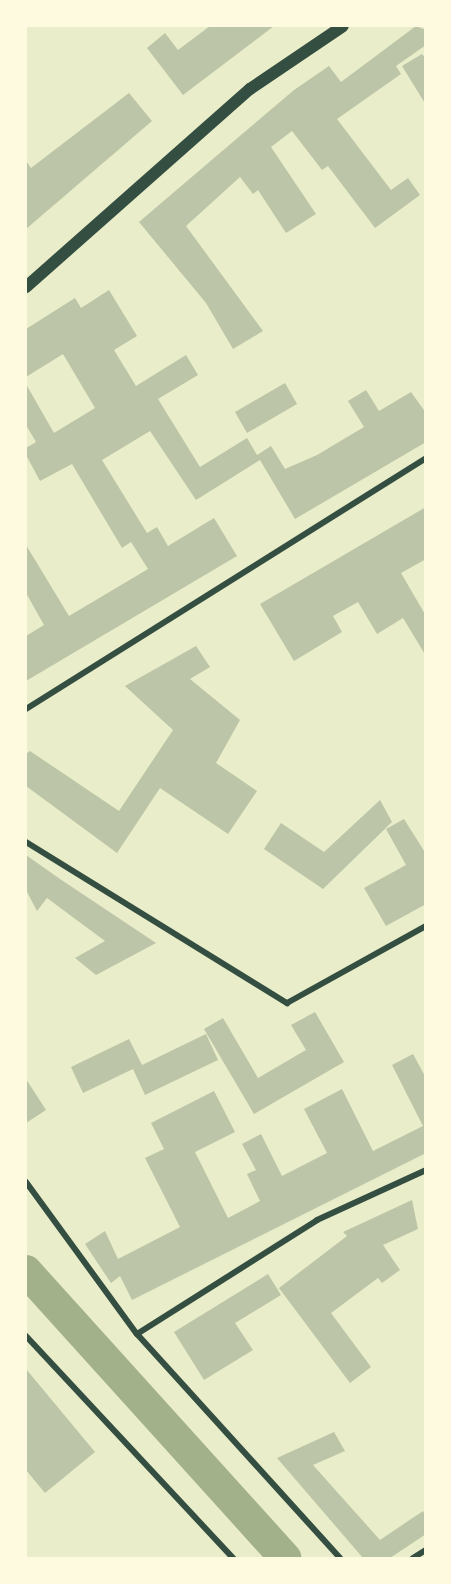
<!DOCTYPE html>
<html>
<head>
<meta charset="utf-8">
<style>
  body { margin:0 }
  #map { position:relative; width:451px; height:1584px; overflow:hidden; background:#e9edc9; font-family:Literata,serif }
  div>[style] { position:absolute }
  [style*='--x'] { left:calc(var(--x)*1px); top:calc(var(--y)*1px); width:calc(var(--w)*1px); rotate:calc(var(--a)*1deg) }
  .canal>* { height:32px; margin:-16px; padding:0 16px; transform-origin:16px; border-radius:16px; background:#a3b18a }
  .building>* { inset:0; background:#bcc5a7 }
  .minor>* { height:6px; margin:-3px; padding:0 3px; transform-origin:3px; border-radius:3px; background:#344e41 }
  .secondary>* { height:12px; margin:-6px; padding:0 6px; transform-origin:6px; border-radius:6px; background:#344e41 }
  span { translate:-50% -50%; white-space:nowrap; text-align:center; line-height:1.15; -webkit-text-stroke:4.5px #fefae0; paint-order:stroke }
  .frame { position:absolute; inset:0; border:27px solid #fefae0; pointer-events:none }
</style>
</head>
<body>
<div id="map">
  <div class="canal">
    <i style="--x:26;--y:1271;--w:387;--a:47.9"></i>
  </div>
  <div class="building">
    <i style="clip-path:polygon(210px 26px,274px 26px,183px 95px,147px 48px,165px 33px,178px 50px)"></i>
    <i style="clip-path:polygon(416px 26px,426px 30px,426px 45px,396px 66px,401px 74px,337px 119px,391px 190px,408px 178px,420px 195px,375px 228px,328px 166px,322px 170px,292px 131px,271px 147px,316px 214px,286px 233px,258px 190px,253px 194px,240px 177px,186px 226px,263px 331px,233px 349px,206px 303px,139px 222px,294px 90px,329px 66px,341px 82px)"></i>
    <i style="clip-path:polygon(422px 54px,426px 59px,426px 105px,402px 66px)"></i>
    <i style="clip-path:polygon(129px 93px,152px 121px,26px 229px,26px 161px,31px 168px)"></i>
    <i style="clip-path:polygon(109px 290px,137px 336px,114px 350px,136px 386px,186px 355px,198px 375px,158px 399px,200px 467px,247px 438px,257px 455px,271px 446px,285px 469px,317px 455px,364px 427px,348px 401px,366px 390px,379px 411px,411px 392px,426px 413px,426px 442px,295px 519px,260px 460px,196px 500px,150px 431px,102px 460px,147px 533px,157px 527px,168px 546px,214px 518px,237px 556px,26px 681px,26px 636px,44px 625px,26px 593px,26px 545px,69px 616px,148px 569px,131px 542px,122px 548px,72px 464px,40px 481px,26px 455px,26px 448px,36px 442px,26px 425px,26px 384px,54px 433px,95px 408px,63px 354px,26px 377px,26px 329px,75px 298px,81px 308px)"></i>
    <i style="clip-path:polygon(285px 383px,297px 404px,247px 433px,235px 412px)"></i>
    <i style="clip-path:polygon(426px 507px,426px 559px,401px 573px,426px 616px,426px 656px,403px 618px,377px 634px,358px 602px,333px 616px,342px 632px,294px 661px,260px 604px)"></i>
    <i style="clip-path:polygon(196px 646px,210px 667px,190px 679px,240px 720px,216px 763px,257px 791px,228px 834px,160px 788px,117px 853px,26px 786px,26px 754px,30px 751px,119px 811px,173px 730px,125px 686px)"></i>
    <i style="clip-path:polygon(380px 800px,392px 822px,323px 889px,264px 849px,281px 823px,324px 852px)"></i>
    <i style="clip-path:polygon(404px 819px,426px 854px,426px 904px,386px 926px,364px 888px,406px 865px,386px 829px)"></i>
    <i style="clip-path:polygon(26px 855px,60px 879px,156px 943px,96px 975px,75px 958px,105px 941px,47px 898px,37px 911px,26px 890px)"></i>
    <i style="clip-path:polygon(315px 1012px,344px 1062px,254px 1114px,204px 1029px,223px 1018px,258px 1078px,306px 1050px,291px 1025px)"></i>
    <i style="clip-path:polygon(206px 1034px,218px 1060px,145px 1095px,133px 1069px,83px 1093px,71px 1067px,129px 1039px,142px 1065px)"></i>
    <i style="clip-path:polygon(413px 1054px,426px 1078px,426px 1153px,132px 1300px,120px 1276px,111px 1283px,85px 1244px,105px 1231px,118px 1259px,180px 1227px,145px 1158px,164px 1149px,151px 1123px,214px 1091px,235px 1132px,195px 1152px,228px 1218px,260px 1201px,247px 1174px,256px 1170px,242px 1144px,261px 1134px,282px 1176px,327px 1153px,304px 1109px,342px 1089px,373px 1151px,423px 1126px,392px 1065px)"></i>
    <i style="clip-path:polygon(26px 1079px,46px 1110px,26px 1123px)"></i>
    <i style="clip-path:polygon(412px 1200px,418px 1229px,383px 1245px,400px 1270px,382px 1283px,378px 1278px,331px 1313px,371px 1367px,350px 1383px,279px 1288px,347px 1236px,343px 1232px)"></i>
    <i style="clip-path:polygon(268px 1274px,281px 1295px,235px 1323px,253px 1350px,204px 1380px,174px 1332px)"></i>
    <i style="clip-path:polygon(26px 1369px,95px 1452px,45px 1493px,26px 1470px)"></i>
    <i style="clip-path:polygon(334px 1432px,345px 1451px,313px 1465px,380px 1540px,423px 1511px,426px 1517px,426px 1534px,390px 1558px,363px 1558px,277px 1458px)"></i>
  </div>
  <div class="minor">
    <i style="--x:26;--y:709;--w:472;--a:-32.1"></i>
    <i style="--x:26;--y:842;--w:307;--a:31.7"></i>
    <i style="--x:287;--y:1003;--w:159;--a:-29"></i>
    <i style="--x:26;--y:1182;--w:188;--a:53.9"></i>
    <i style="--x:137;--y:1334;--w:302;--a:47.8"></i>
    <i style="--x:137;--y:1334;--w:213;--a:-32.3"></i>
    <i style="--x:317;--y:1220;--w:120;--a:-24.6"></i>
    <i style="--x:26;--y:1336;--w:304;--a:47"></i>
    <i style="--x:413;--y:1558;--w:15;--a:-32"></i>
  </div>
  <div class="secondary">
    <i style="--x:26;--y:287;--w:299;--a:-41.5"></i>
    <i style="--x:250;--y:89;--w:112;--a:-34.1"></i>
  </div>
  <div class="frame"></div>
</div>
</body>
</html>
